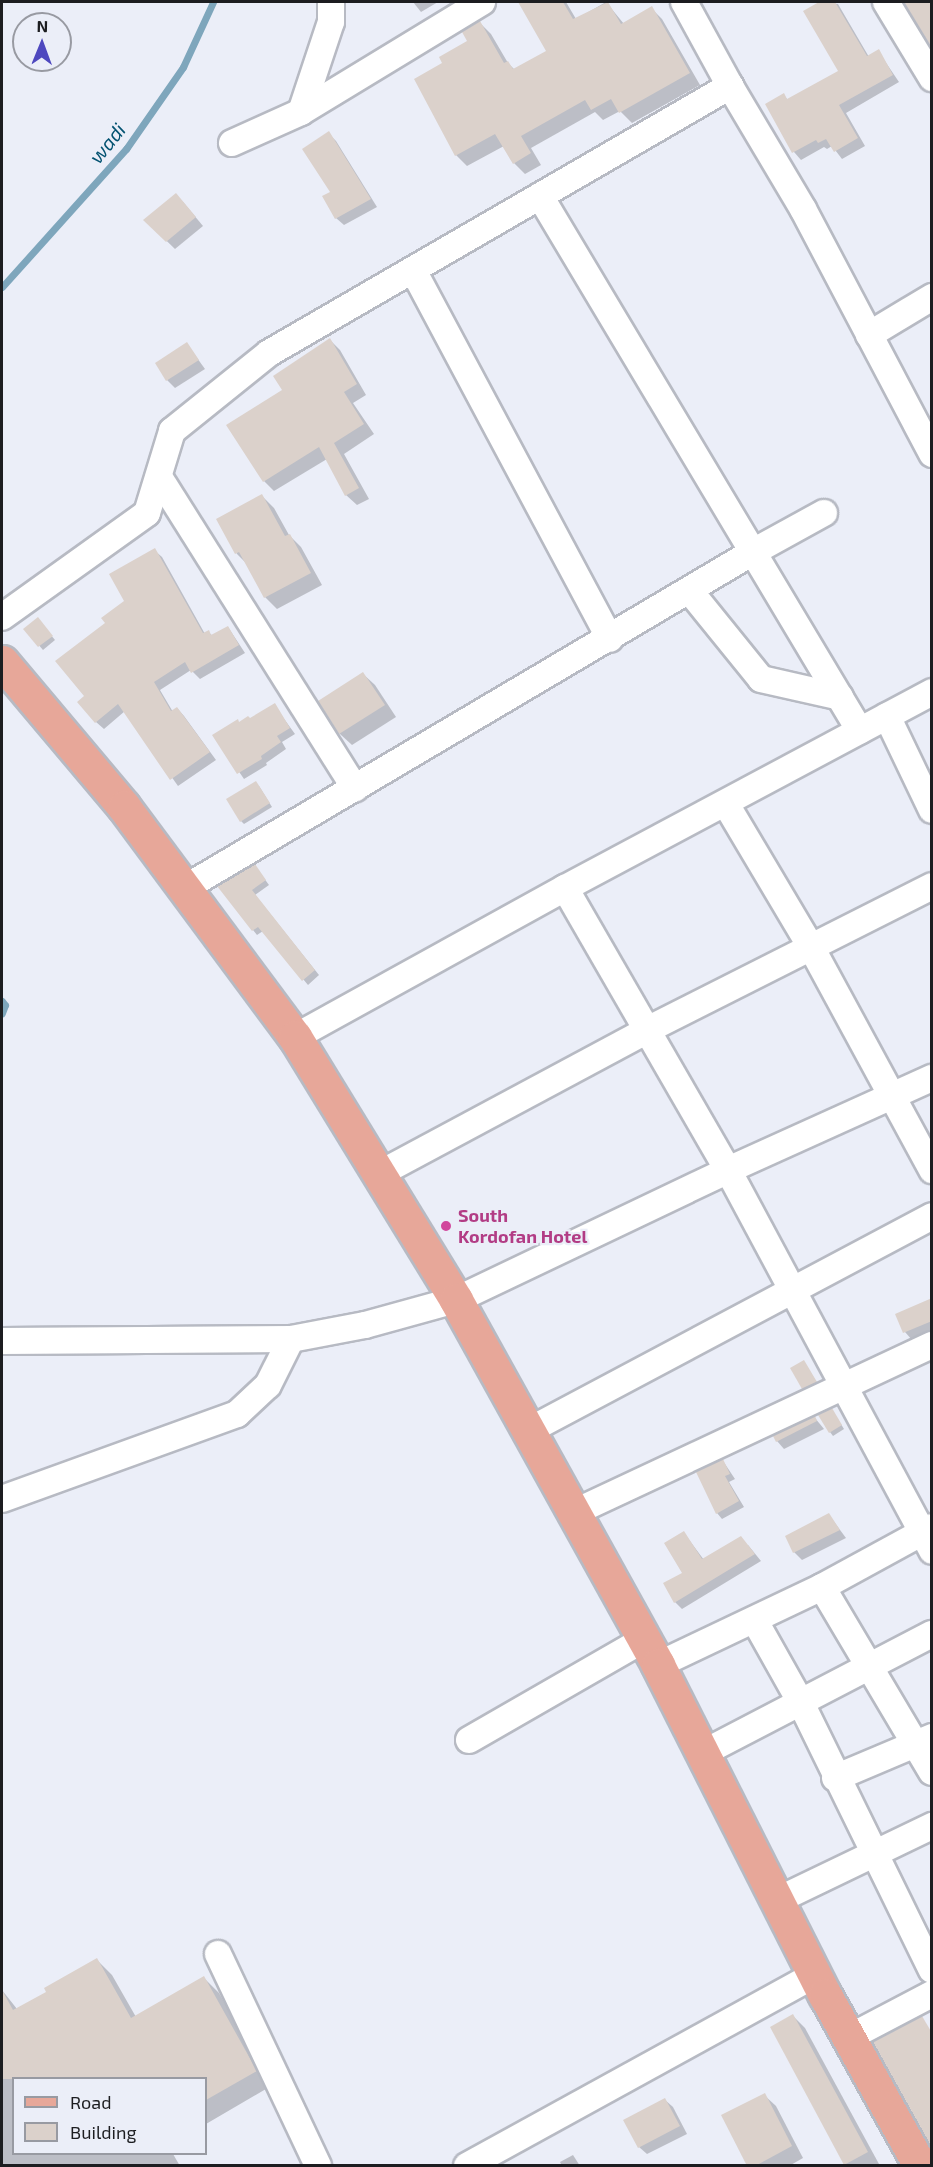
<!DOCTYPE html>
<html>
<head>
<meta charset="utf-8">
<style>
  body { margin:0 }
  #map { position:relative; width:933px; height:2167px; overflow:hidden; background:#ebeef8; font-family:"Exo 2",sans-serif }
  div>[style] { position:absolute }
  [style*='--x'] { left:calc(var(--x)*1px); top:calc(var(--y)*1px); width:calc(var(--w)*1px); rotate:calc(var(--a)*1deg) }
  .shadow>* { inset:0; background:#0003 }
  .stream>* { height:7px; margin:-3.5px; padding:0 3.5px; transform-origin:3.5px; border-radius:3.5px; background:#7ea6bc }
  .building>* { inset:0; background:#dbd1cb }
  .roads { filter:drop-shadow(2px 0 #b7bac3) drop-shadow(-2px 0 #b7bac3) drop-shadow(0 2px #b7bac3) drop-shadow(0 -2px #b7bac3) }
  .minor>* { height:26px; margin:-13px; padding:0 13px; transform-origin:13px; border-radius:13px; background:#fff }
  .major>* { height:33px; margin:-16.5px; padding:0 16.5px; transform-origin:16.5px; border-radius:16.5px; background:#e7a799 }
  .dots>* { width:16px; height:16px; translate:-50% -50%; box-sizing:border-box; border:3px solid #ebeef8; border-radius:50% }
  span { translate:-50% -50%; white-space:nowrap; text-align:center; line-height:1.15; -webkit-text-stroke:4.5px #ebeef8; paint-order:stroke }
  .hotel-label { font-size:18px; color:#b23c85; font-weight:700 }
  .left { translate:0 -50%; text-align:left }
  .water-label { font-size:20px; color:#045372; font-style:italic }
  .frame { position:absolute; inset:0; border:3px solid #1c1d20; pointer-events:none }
  .legend { position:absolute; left:12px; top:2077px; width:195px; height:78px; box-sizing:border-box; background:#ebeef8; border:2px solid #989aa2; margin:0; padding:8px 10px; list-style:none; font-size:18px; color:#1c1d20 }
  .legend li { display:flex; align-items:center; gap:12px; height:30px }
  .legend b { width:30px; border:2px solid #989aa2 }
  .north { position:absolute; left:12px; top:12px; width:60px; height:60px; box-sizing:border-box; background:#ebeef8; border:2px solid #989aa2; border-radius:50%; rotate:1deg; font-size:16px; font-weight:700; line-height:24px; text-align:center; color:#1c1d20 }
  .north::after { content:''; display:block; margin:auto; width:21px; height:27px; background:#4e48bf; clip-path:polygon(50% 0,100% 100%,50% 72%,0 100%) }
</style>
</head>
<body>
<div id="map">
  <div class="shadow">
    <i style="clip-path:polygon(413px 2px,438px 2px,421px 12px)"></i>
    <i style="clip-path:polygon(519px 2px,566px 2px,576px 19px,606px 2px,624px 24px,651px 8px,662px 19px,700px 85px,632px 123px,620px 111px,603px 120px,595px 112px,531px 148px,541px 165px,525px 174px,514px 163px,504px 146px,467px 166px,456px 155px,444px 64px,469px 41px,480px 23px,491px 34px,508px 63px,515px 70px,548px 51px)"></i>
    <i style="clip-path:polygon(822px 2px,838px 4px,869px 57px,878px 51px,899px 82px,846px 113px,865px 146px,842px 159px,832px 146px,827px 149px,824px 147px,801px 160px,794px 152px,767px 105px,783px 95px,788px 100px,840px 71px,805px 11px)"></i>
    <i style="clip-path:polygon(328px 133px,336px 141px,377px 207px,344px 225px,336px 218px)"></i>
    <i style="clip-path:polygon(183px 202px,203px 226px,175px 249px,145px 220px)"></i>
    <i style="clip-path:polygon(329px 339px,340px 350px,366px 395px,353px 403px,374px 434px,344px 454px,369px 499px,357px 505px,346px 495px,327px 459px,274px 491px,264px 481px)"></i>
    <i style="clip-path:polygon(187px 344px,205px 369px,175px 388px,167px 380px)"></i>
    <i style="clip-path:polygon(262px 496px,274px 508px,289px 535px,301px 547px,322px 585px,277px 609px,265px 597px,247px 564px,237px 554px,218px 520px)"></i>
    <i style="clip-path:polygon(154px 550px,162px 557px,205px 634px,208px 632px,213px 636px,228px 627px,245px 653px,200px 679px,191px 670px,160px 690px,173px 712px,177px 708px,184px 716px,216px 760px,178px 786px,125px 711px,104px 729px,96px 722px,86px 696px,107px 623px,126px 602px)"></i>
    <i style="clip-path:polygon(41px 623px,55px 640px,43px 650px,25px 629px)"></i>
    <i style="clip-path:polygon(363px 674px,375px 685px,396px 717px,352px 745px,340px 734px,320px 702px)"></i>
    <i style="clip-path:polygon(274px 705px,295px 734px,282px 742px,286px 749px,266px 763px,267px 765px,244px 779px,214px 735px,250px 720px)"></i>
    <i style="clip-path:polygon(259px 786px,272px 807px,244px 824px,241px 821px)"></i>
    <i style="clip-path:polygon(255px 866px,269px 885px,255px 895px,319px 975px,308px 985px,263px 931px,257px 935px,253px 930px,220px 887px)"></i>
    <i style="clip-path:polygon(932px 1299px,932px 1332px,912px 1340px,905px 1332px,897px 1315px)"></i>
    <i style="clip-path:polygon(804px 1362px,819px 1386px,807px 1392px,804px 1388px)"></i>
    <i style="clip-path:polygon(832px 1410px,844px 1429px,833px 1436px,830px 1432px)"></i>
    <i style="clip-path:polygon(815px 1418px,824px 1429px,784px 1449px,777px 1441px)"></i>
    <i style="clip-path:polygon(723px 1461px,735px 1479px,729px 1482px,744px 1507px,722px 1519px,717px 1513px)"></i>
    <i style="clip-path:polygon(829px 1515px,846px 1538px,802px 1560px,794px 1552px)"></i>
    <i style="clip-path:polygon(684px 1533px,704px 1560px,748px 1545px,761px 1561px,682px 1609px,675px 1602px,685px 1574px)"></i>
    <i style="clip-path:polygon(97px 1960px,112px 1975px,136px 2017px,204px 1978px,219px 1993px,271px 2086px,206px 2124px,206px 2078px,14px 2078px,14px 2154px,173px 2154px,180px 2166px,2px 2166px,2px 1990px,17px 2009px,48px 1993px)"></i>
    <i style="clip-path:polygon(793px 2016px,805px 2028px,879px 2164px,845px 2164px)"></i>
    <i style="clip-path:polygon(764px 2095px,776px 2106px,803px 2158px,789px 2166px,749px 2166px)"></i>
    <i style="clip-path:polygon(665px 2100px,673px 2107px,687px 2134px,647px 2154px,639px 2147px)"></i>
    <i style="clip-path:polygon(573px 2155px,580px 2166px,562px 2166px,560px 2162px)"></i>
  </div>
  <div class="stream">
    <i style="--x:2;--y:287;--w:186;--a:-48.1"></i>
    <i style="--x:126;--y:149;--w:100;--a:-55.2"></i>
    <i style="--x:183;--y:67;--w:72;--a:-65.2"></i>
    <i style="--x:2;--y:1001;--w:5;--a:53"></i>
    <i style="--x:5;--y:1005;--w:9;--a:111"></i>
  </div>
  <div class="building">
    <i style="clip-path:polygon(518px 2px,563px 2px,573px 19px,608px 2px,621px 24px,652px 6px,690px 73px,619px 113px,611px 99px,591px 110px,585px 100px,521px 136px,531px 153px,513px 164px,495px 134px,455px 156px,414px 79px,442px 63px,439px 57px,467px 41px,462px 32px,480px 21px,504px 63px,508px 61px,513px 69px,546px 51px)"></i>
    <i style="clip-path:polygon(819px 2px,835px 2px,867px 56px,879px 49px,893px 75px,839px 105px,858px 138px,834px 152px,826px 139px,818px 143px,816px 140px,792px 153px,765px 104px,784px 93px,787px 99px,838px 71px,803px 11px)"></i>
    <i style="clip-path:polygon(903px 2px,932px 2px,932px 48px)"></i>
    <i style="clip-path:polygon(329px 131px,371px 199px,335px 219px,322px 196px,330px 192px,302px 149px)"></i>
    <i style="clip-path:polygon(176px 193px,196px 217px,166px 242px,143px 220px)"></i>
    <i style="clip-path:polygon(330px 338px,357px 384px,344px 392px,364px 424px,334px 443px,359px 488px,345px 496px,319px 447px,263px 482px,226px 425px,282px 390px,273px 376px)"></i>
    <i style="clip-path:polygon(187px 342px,199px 360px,166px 381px,155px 363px)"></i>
    <i style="clip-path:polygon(262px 494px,285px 536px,290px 534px,311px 573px,264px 598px,239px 552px,235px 554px,216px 519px)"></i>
    <i style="clip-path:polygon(155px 548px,203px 633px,209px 630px,211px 635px,228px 626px,239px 645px,191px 673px,185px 662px,154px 682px,171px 711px,177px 707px,210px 752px,170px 780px,118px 704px,95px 723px,77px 702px,84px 696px,55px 661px,105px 623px,101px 618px,124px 601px,109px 574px)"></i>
    <i style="clip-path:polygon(38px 617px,53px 636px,38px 647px,23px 629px)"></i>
    <i style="clip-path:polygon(363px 672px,385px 705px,339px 734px,318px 701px)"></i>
    <i style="clip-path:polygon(275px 703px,290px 728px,277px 736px,281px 742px,261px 756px,262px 759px,237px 774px,212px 735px,238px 719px,239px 722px,248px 716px,250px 718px)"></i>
    <i style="clip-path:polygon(256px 781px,270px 803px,240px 822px,226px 799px)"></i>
    <i style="clip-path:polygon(255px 864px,266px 880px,252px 890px,315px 970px,302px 981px,258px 927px,252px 931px,217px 886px)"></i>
    <i style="clip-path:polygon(932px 1298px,932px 1321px,903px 1333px,895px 1314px)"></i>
    <i style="clip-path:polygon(804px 1360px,817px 1382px,802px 1389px,790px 1368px)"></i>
    <i style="clip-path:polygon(832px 1408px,842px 1425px,829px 1433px,818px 1415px)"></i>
    <i style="clip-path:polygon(815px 1416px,817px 1421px,776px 1442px,773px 1436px)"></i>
    <i style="clip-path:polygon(723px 1459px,730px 1474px,725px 1476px,739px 1501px,716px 1514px,696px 1472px)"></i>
    <i style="clip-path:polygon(829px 1513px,840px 1530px,793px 1553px,785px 1536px)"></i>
    <i style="clip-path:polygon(684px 1531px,702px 1559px,741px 1536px,755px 1554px,674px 1603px,663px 1583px,682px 1573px,664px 1543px)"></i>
    <i style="clip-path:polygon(97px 1958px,131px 2018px,204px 1976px,257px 2071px,206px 2100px,206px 2079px,2px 2079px,2px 1990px,13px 2010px,46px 1992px,44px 1988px)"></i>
    <i style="clip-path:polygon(793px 2014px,868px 2152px,844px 2165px,770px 2027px)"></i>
    <i style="clip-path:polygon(922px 2016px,932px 2033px,932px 2148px,873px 2042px)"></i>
    <i style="clip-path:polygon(765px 2093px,792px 2146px,755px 2166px,747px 2166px,721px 2115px)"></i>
    <i style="clip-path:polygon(665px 2098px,680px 2126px,638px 2148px,623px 2120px)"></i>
  </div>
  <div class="roads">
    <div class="minor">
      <i style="--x:684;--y:2;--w:96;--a:61.3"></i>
      <i style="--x:730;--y:86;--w:143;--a:59.3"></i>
      <i style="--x:803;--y:209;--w:277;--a:62.2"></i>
      <i style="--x:886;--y:2;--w:89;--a:58.8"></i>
      <i style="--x:301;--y:112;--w:95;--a:-71.6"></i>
      <i style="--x:331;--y:22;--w:20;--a:-90"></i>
      <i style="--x:232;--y:143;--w:76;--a:-24.2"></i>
      <i style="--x:301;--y:112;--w:212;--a:-31.3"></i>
      <i style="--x:540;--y:196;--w:623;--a:59.12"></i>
      <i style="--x:413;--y:270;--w:418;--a:61.9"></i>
      <i style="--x:869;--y:335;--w:74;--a:-31.1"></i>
      <i style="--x:159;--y:477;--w:368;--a:57.8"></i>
      <i style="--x:689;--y:590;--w:114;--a:51"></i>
      <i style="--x:761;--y:679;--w:81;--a:12.8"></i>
      <i style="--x:2;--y:617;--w:178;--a:-35.6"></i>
      <i style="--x:147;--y:513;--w:86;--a:-73"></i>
      <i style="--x:172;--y:431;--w:124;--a:-38.8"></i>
      <i style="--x:269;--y:353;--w:533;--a:-30.08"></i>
      <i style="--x:887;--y:716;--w:104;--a:64.4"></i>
      <i style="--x:726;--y:804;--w:166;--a:59.3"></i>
      <i style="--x:811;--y:947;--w:254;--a:61.5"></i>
      <i style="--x:185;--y:888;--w:660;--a:-30.61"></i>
      <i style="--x:753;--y:552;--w:81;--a:-28.8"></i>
      <i style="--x:565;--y:888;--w:326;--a:60"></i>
      <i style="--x:728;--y:1170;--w:432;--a:61.8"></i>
      <i style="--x:295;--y:1037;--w:308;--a:-28.9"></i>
      <i style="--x:565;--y:888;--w:416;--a:-28.1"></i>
      <i style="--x:379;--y:1174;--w:304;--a:-28.2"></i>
      <i style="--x:647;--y:1030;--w:319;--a:-26.8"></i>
      <i style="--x:2;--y:1341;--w:289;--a:-0.4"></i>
      <i style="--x:291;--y:1339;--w:75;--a:-10.7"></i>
      <i style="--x:365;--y:1325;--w:94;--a:-15.4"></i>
      <i style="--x:456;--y:1300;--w:301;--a:-25.5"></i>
      <i style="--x:728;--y:1170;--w:224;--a:-24.3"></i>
      <i style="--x:528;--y:1431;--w:458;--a:-28"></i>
      <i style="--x:2;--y:1499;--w:250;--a:-19.9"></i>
      <i style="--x:237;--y:1414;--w:42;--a:-43.1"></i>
      <i style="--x:268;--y:1385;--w:51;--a:-63.4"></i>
      <i style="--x:573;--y:1513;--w:396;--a:-25.1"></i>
      <i style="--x:822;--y:1587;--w:215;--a:59.3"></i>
      <i style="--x:755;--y:1621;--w:94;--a:60.7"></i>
      <i style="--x:801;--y:1703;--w:297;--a:63.9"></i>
      <i style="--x:658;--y:1665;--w:182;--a:-25.4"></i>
      <i style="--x:822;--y:1587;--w:125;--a:-28.6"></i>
      <i style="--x:469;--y:1740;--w:201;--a:-29.9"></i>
      <i style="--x:703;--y:1753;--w:258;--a:-27.5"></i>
      <i style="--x:835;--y:1778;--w:105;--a:-22.9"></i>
      <i style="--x:778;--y:1900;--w:171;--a:-25.7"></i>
      <i style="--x:218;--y:1954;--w:234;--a:64.7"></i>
      <i style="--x:850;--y:2037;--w:93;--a:-27.7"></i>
      <i style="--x:467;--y:2166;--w:398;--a:-28.8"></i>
    </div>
    <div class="major">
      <i style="--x:2;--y:662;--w:189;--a:49.9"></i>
      <i style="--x:124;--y:807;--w:287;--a:53.4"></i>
      <i style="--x:295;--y:1037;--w:308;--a:58.5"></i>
      <i style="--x:456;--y:1300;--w:417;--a:61"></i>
      <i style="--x:658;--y:1665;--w:370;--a:63.2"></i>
      <i style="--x:825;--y:1995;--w:196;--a:60.9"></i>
    </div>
  </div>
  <div class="dots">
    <i style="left:446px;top:1226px;background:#d1479c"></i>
  </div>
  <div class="hotel-label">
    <span class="left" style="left:458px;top:1226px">South<br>Kordofan Hotel</span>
  </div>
  <div class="water-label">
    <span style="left:107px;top:143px;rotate:-51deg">wadi</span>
  </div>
  <div class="frame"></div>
  <ul class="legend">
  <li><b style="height:8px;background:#e7a799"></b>Road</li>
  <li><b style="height:16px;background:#dbd1cb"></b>Building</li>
  </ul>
  <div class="north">N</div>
</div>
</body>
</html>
